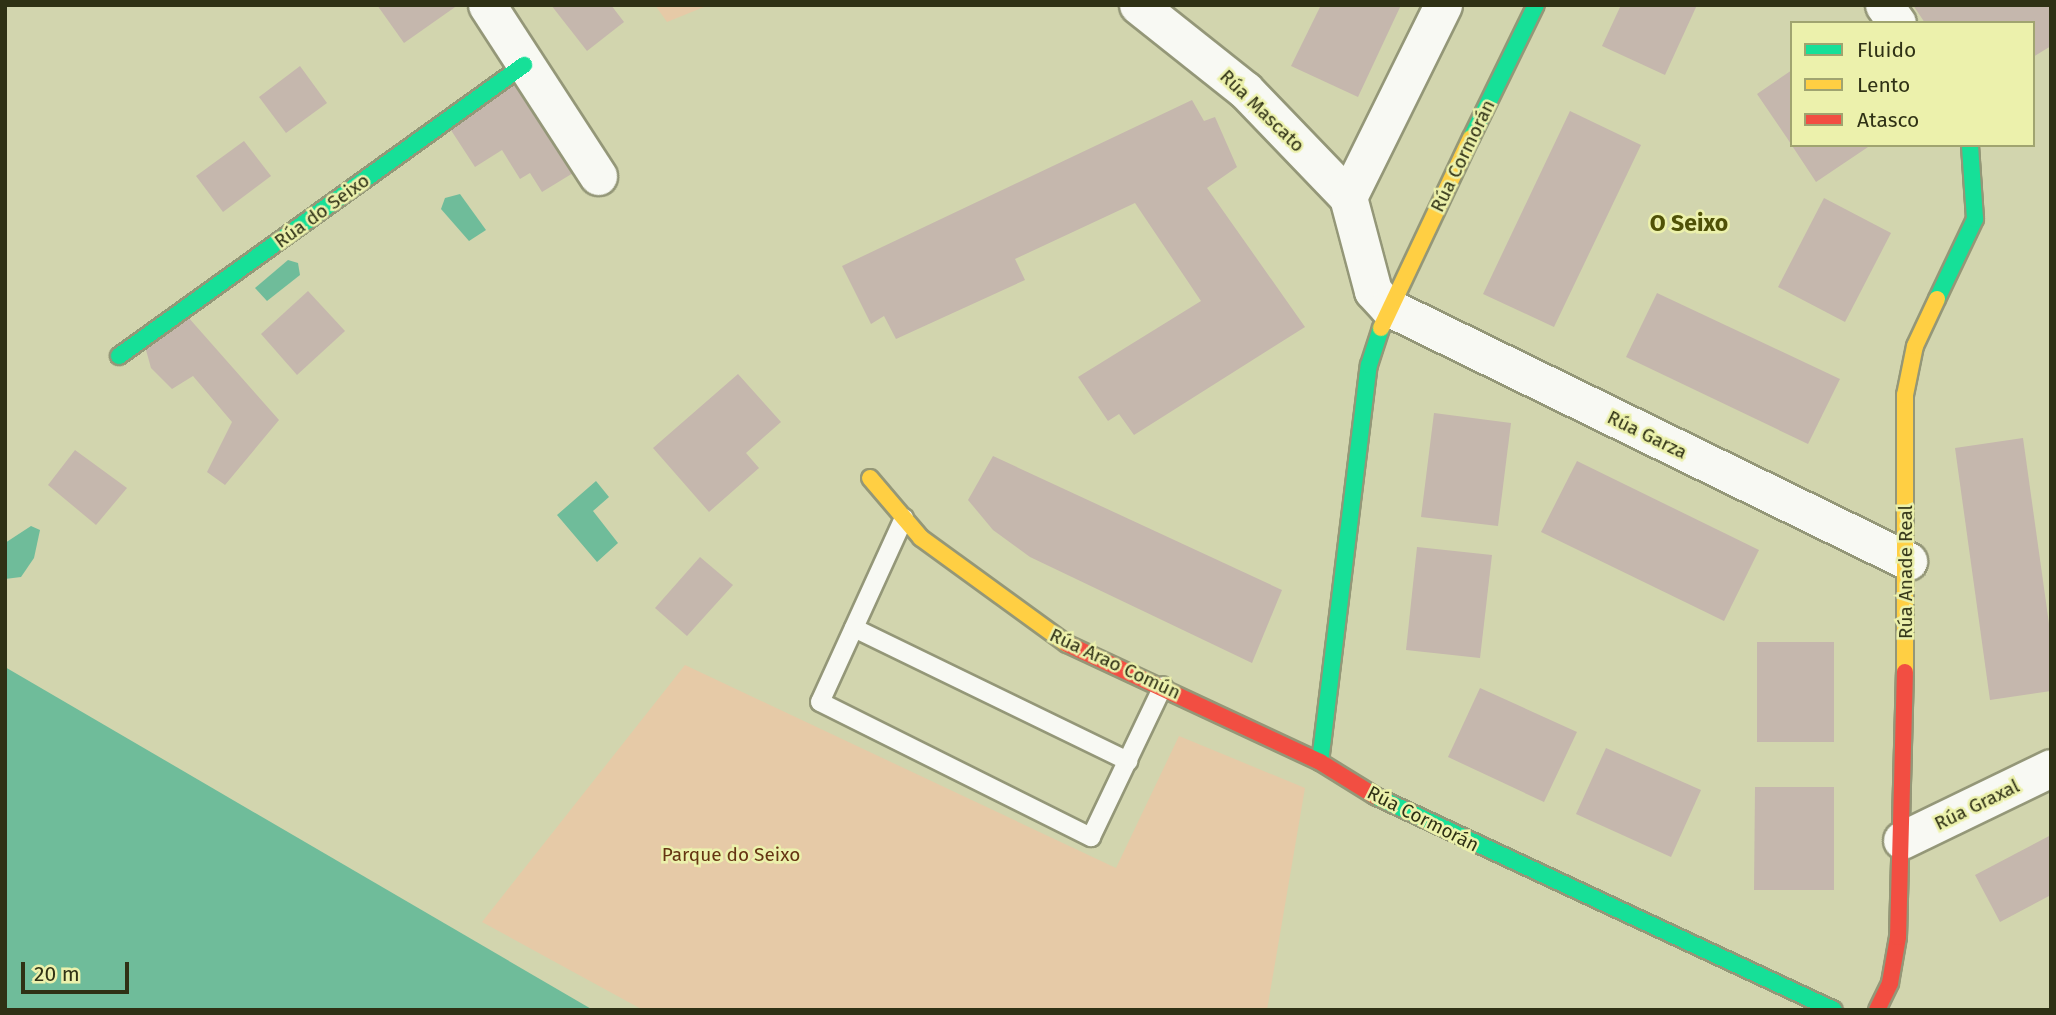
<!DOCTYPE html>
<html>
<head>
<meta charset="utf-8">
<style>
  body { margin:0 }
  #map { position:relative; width:2056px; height:1015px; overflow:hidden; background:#d2d5ae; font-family:"Fira Sans",sans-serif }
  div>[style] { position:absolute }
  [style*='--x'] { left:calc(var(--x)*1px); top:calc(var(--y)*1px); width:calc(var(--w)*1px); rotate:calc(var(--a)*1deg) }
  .green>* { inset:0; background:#e6caa7 }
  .water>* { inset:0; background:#6fbc9a }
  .building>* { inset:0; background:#c5b7ad }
  .roads { filter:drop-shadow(2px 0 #949778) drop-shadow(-2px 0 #949778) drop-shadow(0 2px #949778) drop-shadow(0 -2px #949778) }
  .lane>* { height:18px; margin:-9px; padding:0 9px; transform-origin:9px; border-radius:9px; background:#f8f9f3 }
  .street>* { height:37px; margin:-18.5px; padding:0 18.5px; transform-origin:18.5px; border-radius:18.5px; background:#f8f9f3 }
  .fast>* { height:16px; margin:-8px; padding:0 8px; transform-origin:8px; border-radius:8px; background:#16e098 }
  .slow>* { height:16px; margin:-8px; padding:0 8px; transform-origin:8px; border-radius:8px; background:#ffcf43 }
  .jam>* { height:16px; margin:-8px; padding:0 8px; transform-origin:8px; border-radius:8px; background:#f24e42 }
  span { translate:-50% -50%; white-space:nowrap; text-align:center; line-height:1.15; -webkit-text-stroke:5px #ecf1ac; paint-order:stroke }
  .street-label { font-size:19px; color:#2f3115 }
  .park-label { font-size:19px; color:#653412 }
  .quarter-label { font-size:23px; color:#4f5107; font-weight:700 }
  .frame { position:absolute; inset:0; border:7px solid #2f3115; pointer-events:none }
  .legend { position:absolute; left:1790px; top:21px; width:245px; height:126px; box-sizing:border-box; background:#ecf1ac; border:2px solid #a0a470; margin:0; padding:9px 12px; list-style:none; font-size:21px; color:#2f3115 }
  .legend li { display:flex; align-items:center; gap:14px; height:35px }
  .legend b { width:35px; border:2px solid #a0a470 }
  .scale { position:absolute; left:21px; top:962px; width:108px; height:32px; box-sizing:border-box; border:4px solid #2f3115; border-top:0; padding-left:9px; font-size:21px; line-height:24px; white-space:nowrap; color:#2f3115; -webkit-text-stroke:5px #ecf1ac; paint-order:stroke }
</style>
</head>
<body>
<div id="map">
  <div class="green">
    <i style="clip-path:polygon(655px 5px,709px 5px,667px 22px)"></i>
    <i style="clip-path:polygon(685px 665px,1116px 868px,1179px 736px,1305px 788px,1267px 1010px,643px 1010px,482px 922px)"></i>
  </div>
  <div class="water">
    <i style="clip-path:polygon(460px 194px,486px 230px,469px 241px,441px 209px,445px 198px)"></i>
    <i style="clip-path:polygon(288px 260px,298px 263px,300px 275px,267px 301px,255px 288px)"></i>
    <i style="clip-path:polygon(596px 481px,609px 497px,593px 511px,618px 543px,597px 562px,557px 515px)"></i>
    <i style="clip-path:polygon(31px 526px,40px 530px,34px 558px,21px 577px,5px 579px,5px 543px)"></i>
    <i style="clip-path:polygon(5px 667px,593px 1010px,5px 1010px)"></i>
  </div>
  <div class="building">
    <i style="clip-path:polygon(377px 5px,458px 5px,404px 43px)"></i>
    <i style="clip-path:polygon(551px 5px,611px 5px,624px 22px,587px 51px)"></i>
    <i style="clip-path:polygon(1321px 5px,1401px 5px,1358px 97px,1291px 66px)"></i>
    <i style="clip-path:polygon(1621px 5px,1697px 5px,1665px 75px,1602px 46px)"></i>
    <i style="clip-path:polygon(1913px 5px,2051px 5px,2051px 46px,2033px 57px,2033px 23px,1925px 23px)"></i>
    <i style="clip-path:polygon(300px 66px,327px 103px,286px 133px,259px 97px)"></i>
    <i style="clip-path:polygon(1792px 70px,1792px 145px,1871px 145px,1816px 182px,1787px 138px,1757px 94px)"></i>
    <i style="clip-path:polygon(518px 78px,578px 170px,542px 192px,530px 173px,520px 179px,502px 150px,475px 167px,447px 124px)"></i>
    <i style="clip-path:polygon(1192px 100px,1204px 121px,1215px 117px,1237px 167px,1207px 188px,1305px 327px,1134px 435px,1119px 414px,1108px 421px,1078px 377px,1201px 301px,1135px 203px,1015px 259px,1025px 280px,896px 339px,884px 316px,871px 324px,842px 266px)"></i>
    <i style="clip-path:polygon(1570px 111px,1641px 145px,1554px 327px,1483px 294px)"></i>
    <i style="clip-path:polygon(244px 141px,271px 176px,223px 212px,196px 176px)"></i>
    <i style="clip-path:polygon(1824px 198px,1891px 233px,1845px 322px,1778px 287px)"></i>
    <i style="clip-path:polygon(308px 291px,345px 331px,297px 375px,261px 334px)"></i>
    <i style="clip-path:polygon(1657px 293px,1840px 379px,1808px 444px,1626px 357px)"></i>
    <i style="clip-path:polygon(188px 317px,279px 420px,225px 485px,207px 472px,232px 422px,193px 376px,172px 389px,151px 368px,146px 350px)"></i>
    <i style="clip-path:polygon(738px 374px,781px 422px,746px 453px,759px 468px,709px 512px,653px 448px)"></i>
    <i style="clip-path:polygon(1434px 413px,1511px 423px,1498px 526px,1421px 517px)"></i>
    <i style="clip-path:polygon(2023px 438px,2051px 638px,2051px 691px,1990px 700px,1955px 448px)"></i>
    <i style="clip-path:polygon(75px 450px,127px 488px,96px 525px,48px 485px)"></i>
    <i style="clip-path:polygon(993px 456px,1282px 590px,1252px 663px,1030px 557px,993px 530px,968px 500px)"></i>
    <i style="clip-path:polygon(1577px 461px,1759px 550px,1724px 621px,1541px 532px)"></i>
    <i style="clip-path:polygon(1417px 547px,1492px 555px,1480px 658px,1406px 650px)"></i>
    <i style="clip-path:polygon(700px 557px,733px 585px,687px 636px,655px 608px)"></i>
    <i style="clip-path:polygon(1757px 642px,1834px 642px,1834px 742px,1757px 742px)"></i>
    <i style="clip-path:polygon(1480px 688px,1577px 732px,1544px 802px,1448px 757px)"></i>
    <i style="clip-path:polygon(1606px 748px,1701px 790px,1671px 857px,1576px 814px)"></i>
    <i style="clip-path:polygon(1755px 787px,1834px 787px,1834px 890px,1754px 890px)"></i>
    <i style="clip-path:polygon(2051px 835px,2051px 895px,2000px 922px,1975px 875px)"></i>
  </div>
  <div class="roads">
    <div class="lane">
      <i style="--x:904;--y:518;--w:202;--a:114.5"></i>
      <i style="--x:820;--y:702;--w:303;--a:26.5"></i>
      <i style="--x:1091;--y:837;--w:167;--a:-64.5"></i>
      <i style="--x:854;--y:628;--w:305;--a:25.9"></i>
    </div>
    <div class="street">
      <i style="--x:487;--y:5;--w:204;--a:57"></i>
      <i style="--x:1138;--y:5;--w:137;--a:38.5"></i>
      <i style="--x:1245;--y:90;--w:149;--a:46.1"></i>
      <i style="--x:1443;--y:5;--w:214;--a:116.3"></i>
      <i style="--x:1348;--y:197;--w:97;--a:75.1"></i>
      <i style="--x:1373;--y:291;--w:22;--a:47"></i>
      <i style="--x:1388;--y:307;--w:579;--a:26.03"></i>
      <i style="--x:1884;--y:5;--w:22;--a:54"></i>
      <i style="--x:1902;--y:840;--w:165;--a:-25.8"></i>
    </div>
    <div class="fast">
      <i style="--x:1471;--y:138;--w:148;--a:-64"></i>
      <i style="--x:1937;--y:299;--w:89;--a:-64.6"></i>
      <i style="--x:1975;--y:219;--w:74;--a:-93.9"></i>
      <i style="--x:119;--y:356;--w:499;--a:-35.7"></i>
      <i style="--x:1320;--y:762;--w:400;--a:-83"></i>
      <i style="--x:1369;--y:365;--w:39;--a:-72"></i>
      <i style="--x:1375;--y:796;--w:506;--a:25"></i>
    </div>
    <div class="slow">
      <i style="--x:1381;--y:328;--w:210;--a:-64.7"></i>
      <i style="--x:870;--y:478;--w:79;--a:49.6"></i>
      <i style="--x:921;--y:538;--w:180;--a:36"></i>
      <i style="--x:1905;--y:672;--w:277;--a:-90"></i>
      <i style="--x:1905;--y:395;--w:50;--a:-78.5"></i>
      <i style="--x:1915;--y:346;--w:52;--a:-64.9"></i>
    </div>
    <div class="jam">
      <i style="--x:1067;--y:644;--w:279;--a:25"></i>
      <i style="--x:1320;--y:762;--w:65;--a:31.7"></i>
      <i style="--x:1877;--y:1010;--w:30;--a:-64"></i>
      <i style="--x:1890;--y:983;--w:47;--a:-80.1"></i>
      <i style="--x:1898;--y:937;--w:265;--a:-88.5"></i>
    </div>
  </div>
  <div class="street-label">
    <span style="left:1262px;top:111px;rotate:44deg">Rúa Mascato</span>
    <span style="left:1463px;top:156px;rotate:-64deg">Rúa Cormorán</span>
    <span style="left:322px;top:211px;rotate:-36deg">Rúa do Seixo</span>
    <span style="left:1647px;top:435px;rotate:26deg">Rúa Garza</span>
    <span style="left:1906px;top:572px;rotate:-90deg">Rúa Anade Real</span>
    <span style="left:1115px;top:664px;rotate:25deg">Rúa Arao Común</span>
    <span style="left:1977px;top:805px;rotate:-26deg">Rúa Graxal</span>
    <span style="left:1423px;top:819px;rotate:27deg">Rúa Cormorán</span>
  </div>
  <div class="park-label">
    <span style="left:731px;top:855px">Parque do Seixo</span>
  </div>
  <div class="quarter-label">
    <span style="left:1689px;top:223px">O Seixo</span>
  </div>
  <div class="frame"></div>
  <ul class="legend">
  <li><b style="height:9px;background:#16e098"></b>Fluido</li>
  <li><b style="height:9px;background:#ffcf43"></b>Lento</li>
  <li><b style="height:9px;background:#f24e42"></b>Atasco</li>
  </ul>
  <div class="scale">20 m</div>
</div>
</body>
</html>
